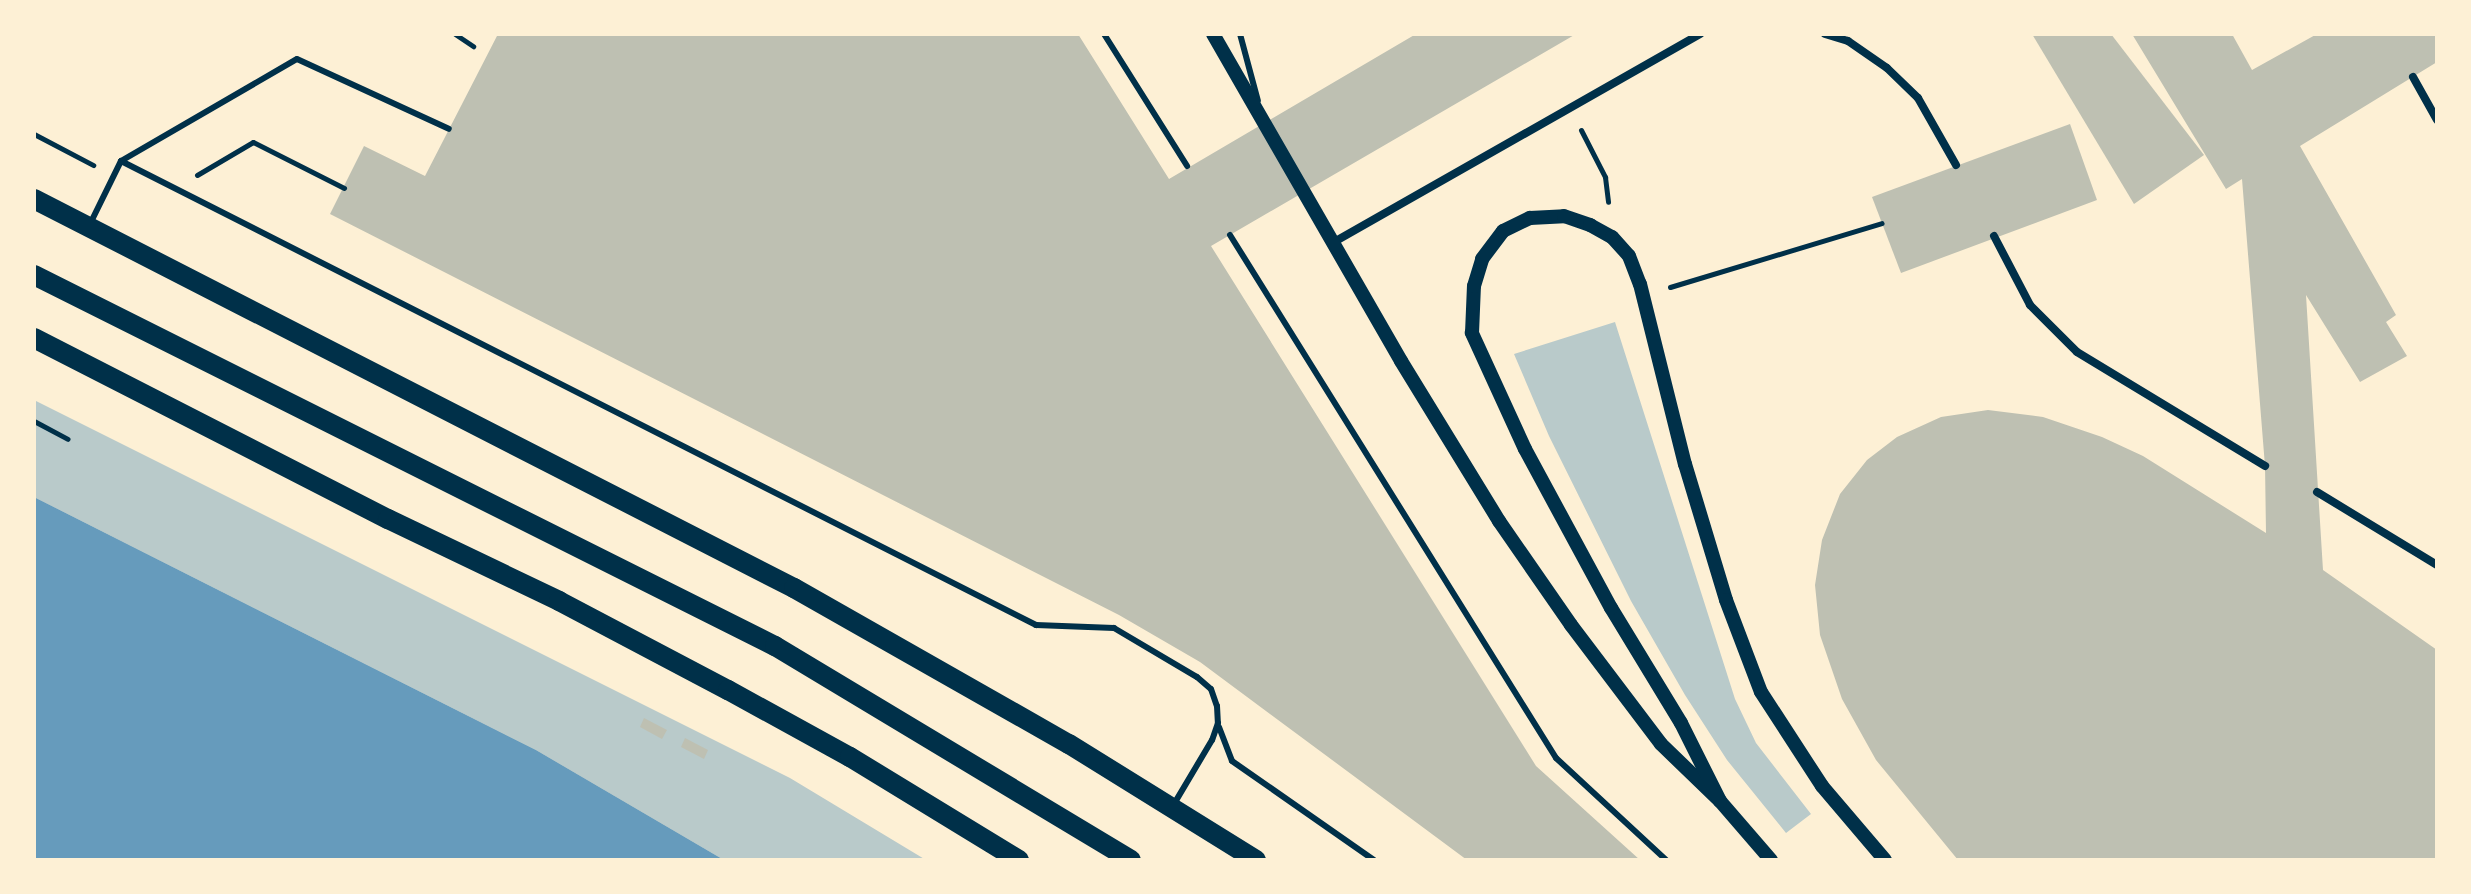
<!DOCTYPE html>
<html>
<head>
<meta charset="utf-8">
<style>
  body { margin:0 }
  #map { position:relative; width:2471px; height:894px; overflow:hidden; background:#fdf0d5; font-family:Rubik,sans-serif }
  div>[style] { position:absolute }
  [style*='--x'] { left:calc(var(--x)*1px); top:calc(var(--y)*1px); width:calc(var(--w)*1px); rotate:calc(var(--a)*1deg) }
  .green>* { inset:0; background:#b9caca }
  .water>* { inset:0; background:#669bbc }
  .building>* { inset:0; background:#bec0b2 }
  .path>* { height:5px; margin:-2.5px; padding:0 2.5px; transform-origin:2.5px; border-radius:2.5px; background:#003049 }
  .service>* { height:6px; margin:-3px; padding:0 3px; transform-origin:3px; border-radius:3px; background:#003049 }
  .minor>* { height:8px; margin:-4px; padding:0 4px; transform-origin:4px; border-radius:4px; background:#003049 }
  .tertiary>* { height:14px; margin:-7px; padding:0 7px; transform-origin:7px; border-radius:7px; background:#003049 }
  .primary>* { height:20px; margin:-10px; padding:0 10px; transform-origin:10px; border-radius:10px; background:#003049 }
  span { translate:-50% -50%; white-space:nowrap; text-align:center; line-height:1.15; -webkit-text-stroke:8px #fdf0d5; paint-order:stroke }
  .frame { position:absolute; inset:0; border:36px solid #fdf0d5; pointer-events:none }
</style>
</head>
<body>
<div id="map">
  <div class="green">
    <i style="clip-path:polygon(1615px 322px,1735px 699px,1756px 743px,1811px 814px,1786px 833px,1727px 760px,1685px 695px,1631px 601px,1549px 436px,1514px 354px)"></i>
    <i style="clip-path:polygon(34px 400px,790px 778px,926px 860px,724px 860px,536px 750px,34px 497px)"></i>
  </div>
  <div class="water">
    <i style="clip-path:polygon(34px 497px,536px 750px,724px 860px,34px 860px)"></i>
  </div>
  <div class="building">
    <i style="clip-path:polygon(498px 34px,1078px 34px,1169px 179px,1416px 34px,1576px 34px,1211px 246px,1536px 766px,1640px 860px,1467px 860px,1200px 662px,1119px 615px,330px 214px,364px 146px,425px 176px)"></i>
    <i style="clip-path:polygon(2032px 34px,2111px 34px,2204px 155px,2134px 204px)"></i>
    <i style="clip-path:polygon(2132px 34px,2232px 34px,2252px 70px,2317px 34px,2437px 34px,2437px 62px,2300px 146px,2396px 315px,2386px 322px,2407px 356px,2360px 382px,2306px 295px,2323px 570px,2437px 650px,2437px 860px,1958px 860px,1876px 760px,1842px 699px,1820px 635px,1815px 585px,1822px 540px,1840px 494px,1867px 460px,1897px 437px,1941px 417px,1988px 410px,2043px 417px,2102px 437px,2143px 456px,2266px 533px,2265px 466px,2242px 179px,2226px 189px)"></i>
    <i style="clip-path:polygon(2070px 124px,2097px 200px,1901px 273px,1872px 197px)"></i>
    <i style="clip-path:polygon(644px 718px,667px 730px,662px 739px,640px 727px)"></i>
    <i style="clip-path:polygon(685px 738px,708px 750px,704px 759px,681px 747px)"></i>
  </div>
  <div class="path">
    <i style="--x:455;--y:34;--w:22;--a:34"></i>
    <i style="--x:1581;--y:130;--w:53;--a:62.9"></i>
    <i style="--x:1605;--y:177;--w:25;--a:83"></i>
    <i style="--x:34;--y:134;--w:67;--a:27.7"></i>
    <i style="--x:197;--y:175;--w:65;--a:-30.5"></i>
    <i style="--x:253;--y:142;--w:102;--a:26.8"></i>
    <i style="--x:1670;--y:287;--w:221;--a:-16.8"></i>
    <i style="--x:34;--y:421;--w:38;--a:28"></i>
  </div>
  <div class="service">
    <i style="--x:1104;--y:34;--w:156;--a:57.8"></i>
    <i style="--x:1240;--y:34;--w:69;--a:75"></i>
    <i style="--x:121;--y:161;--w:203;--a:-30.1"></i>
    <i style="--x:297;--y:59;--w:167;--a:24.7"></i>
    <i style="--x:90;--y:224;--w:70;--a:-63.8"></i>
    <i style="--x:121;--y:161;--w:1026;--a:26.89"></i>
    <i style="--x:1036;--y:625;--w:78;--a:2.2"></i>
    <i style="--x:1114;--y:628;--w:96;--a:30.6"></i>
    <i style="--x:1197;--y:677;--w:18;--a:41"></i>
    <i style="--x:1211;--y:689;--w:18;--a:71"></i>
    <i style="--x:1217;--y:706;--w:17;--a:87"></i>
    <i style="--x:1218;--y:723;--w:18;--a:109"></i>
    <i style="--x:1212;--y:740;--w:74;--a:120.7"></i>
    <i style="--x:1230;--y:235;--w:616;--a:58.06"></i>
    <i style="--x:1556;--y:758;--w:150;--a:42.8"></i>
    <i style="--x:1219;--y:727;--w:36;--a:69"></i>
    <i style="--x:1232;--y:761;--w:173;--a:34.9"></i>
  </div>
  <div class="minor">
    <i style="--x:1825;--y:34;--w:24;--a:17"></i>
    <i style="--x:1848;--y:41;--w:47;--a:34.7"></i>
    <i style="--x:1887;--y:68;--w:43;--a:44.1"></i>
    <i style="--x:1918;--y:98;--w:77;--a:60.4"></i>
    <i style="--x:2413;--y:77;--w:49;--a:60.8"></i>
    <i style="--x:1994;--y:236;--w:78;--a:62.4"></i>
    <i style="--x:2030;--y:305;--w:66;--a:45"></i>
    <i style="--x:2077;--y:352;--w:220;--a:31.2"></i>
    <i style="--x:1334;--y:242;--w:421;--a:-29.6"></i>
    <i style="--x:2317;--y:492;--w:140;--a:31.3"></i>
  </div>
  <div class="tertiary">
    <i style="--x:1213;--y:34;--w:377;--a:60.1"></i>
    <i style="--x:1401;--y:361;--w:188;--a:58.5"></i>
    <i style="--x:1499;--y:521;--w:126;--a:55.3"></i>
    <i style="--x:1571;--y:625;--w:149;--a:52.9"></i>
    <i style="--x:1661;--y:744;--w:82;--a:44"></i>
    <i style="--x:1720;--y:801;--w:78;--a:49.2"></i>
    <i style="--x:1720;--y:801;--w:87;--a:-116.6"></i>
    <i style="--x:1681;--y:723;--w:135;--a:-121.3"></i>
    <i style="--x:1611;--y:608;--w:181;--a:-118.4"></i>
    <i style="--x:1525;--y:449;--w:128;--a:-114.6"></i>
    <i style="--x:1472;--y:333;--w:47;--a:-87.6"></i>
    <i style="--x:1474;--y:286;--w:28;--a:-73"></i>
    <i style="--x:1482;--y:259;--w:35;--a:-53"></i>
    <i style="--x:1503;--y:231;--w:30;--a:-26"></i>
    <i style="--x:1530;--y:218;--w:34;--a:-3"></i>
    <i style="--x:1564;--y:216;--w:28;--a:19"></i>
    <i style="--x:1590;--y:225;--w:25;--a:29"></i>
    <i style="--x:1612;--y:237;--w:25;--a:48"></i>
    <i style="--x:1629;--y:256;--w:30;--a:69"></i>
    <i style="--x:1640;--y:284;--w:186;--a:76"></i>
    <i style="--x:1685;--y:464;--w:142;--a:73.2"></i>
    <i style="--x:1726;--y:600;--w:98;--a:69.2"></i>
    <i style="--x:1761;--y:692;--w:112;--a:57"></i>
    <i style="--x:1822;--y:786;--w:97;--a:49.6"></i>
  </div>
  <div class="primary">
    <i style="--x:34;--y:199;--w:854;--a:27.11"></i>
    <i style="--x:794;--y:588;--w:316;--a:29.6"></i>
    <i style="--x:1069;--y:744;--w:220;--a:31.8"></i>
    <i style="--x:34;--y:275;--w:829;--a:26.6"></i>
    <i style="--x:775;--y:646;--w:415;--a:31"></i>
    <i style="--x:34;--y:338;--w:398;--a:27.1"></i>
    <i style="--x:388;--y:519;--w:190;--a:25.6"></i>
    <i style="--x:559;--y:601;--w:191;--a:27.8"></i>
    <i style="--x:728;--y:690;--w:139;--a:28.8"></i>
    <i style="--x:850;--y:757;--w:198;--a:31.4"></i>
  </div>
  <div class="frame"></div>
</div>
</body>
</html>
